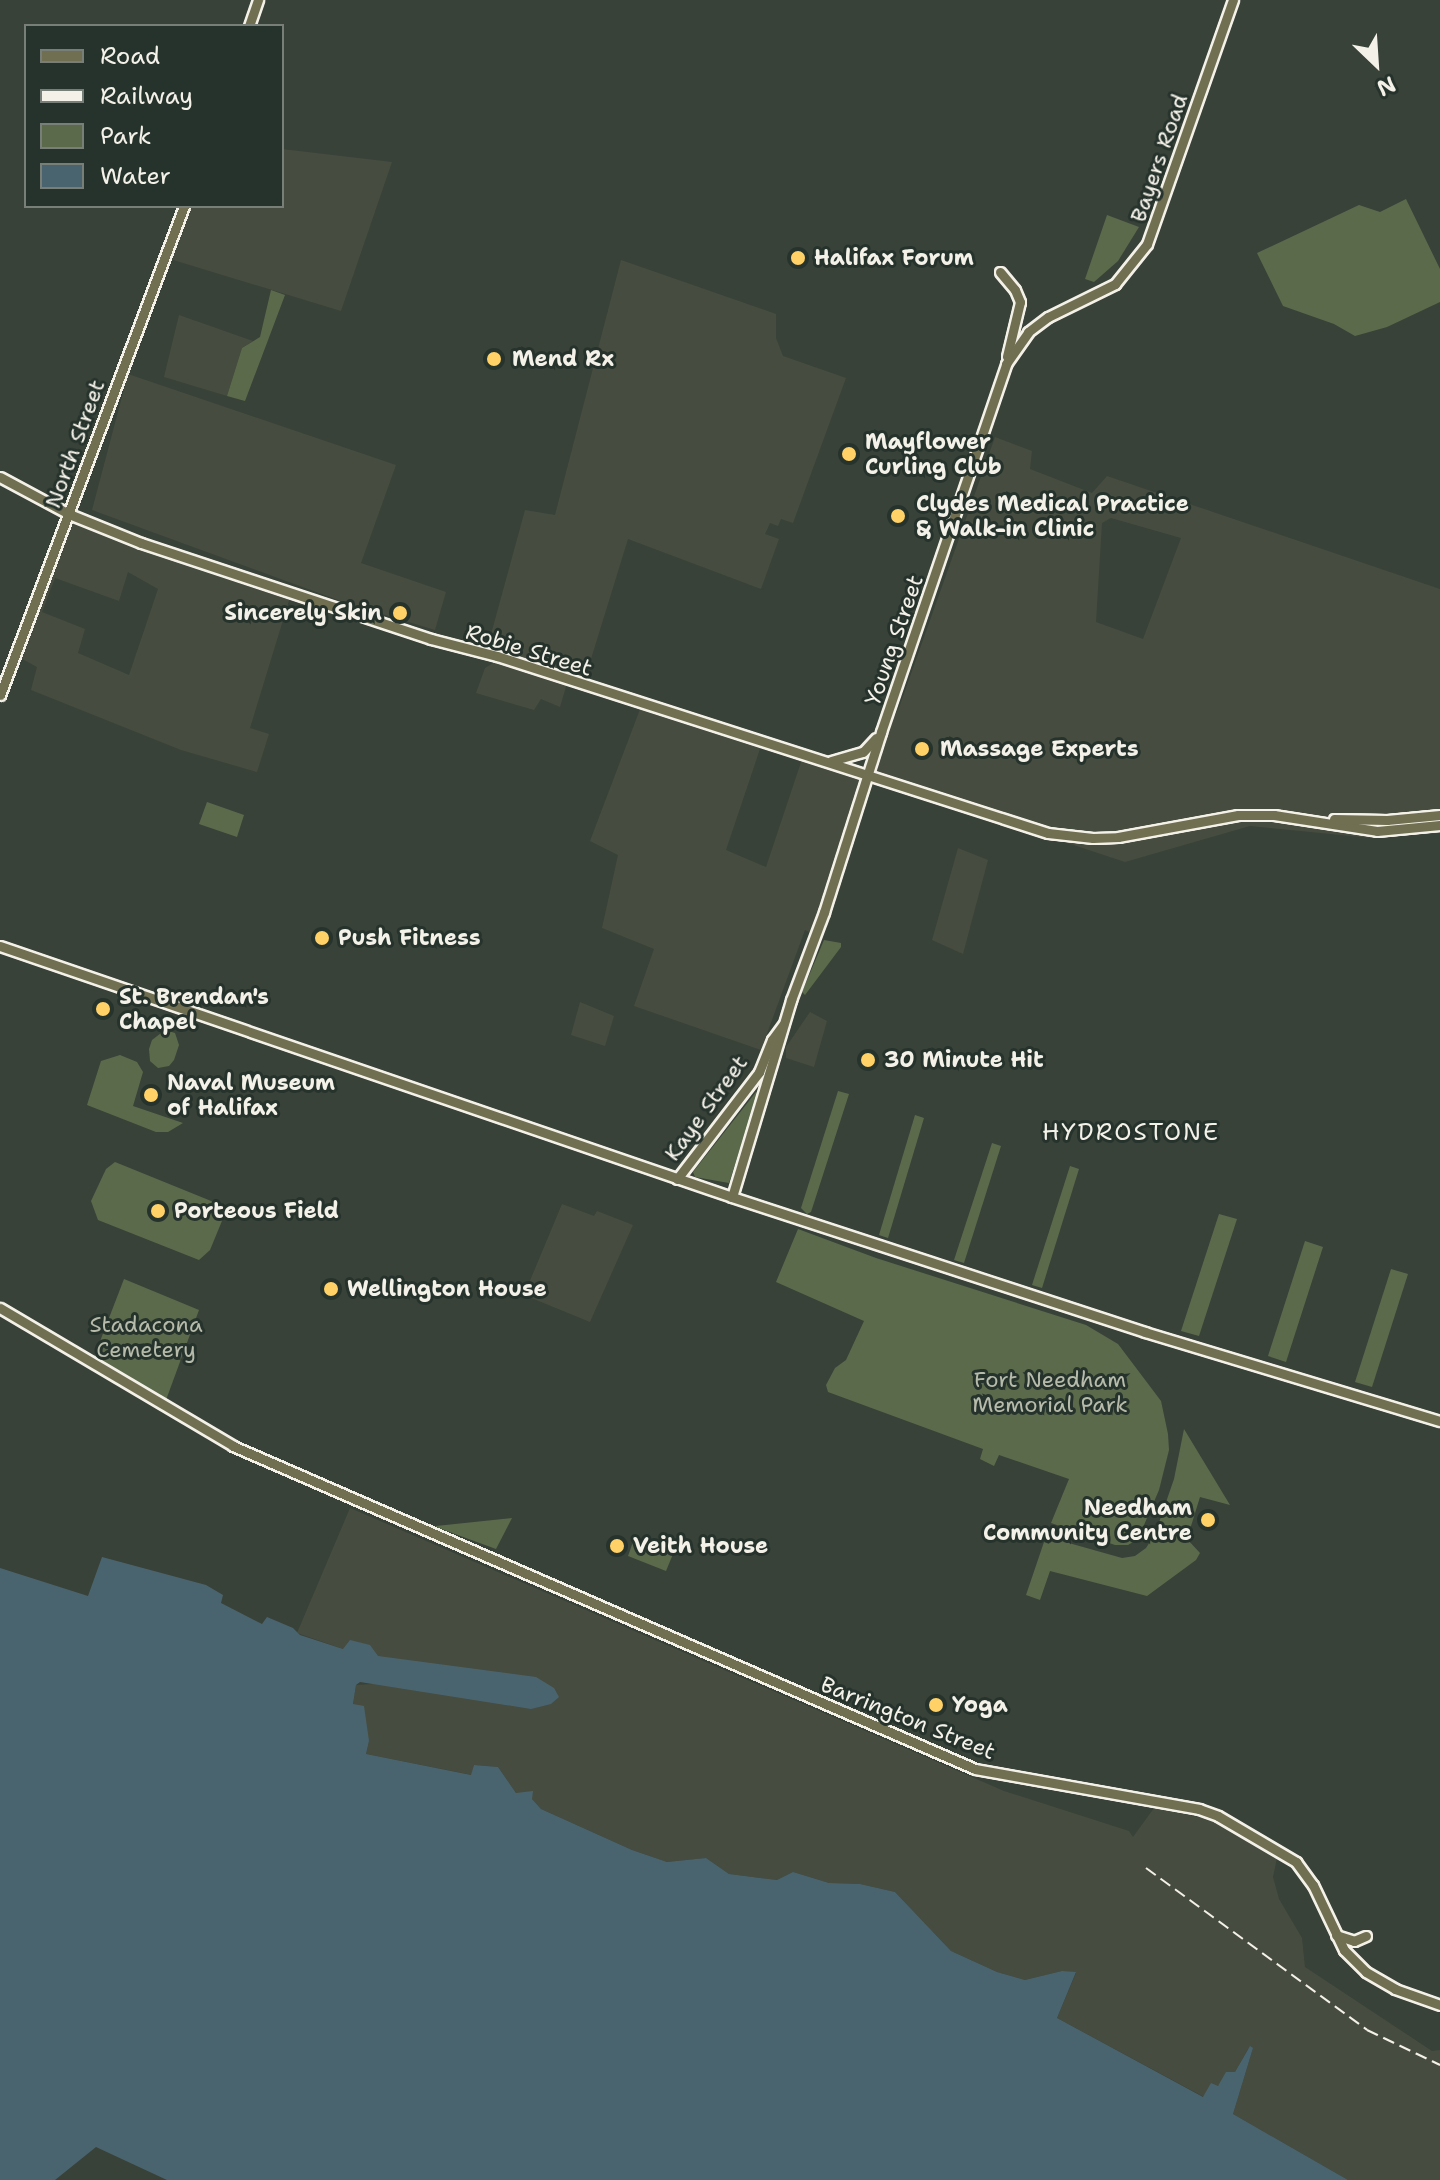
<!DOCTYPE html>
<html>
<head>
<meta charset="utf-8">
<style>
  body { margin:0 }
  #map { position:relative; width:1440px; height:2180px; overflow:hidden; background:#394238; font-family:"Shantell Sans",sans-serif }
  div>[style] { position:absolute }
  [style*='--x'] { left:calc(var(--x)*1px); top:calc(var(--y)*1px); width:calc(var(--w)*1px); rotate:calc(var(--a)*1deg) }
  .built>* { inset:0; background:#464c3f }
  .green>* { inset:0; background:#5c6a4c }
  .water>* { inset:0; background:#4a646f }
  .roads { filter:drop-shadow(2px 0 #f4f1e8) drop-shadow(-2px 0 #f4f1e8) drop-shadow(0 2px #f4f1e8) drop-shadow(0 -2px #f4f1e8) }
  .major>* { height:9px; margin:-4.5px; padding:0 4.5px; transform-origin:4.5px; border-radius:4.5px; background:#706f52 }
  .rail>* { height:2px; margin-top:-1px; transform-origin:0; background:repeating-linear-gradient(90deg,#f4f1e8 0 12px,transparent 0 18px) }
  .dots>* { width:22px; height:22px; translate:-50% -50%; box-sizing:border-box; border:4px solid #26332d; border-radius:50% }
  span { translate:-50% -50%; white-space:nowrap; text-align:center; line-height:1.15; -webkit-text-stroke:6px #26332d; paint-order:stroke }
  .street-label { font-size:22px; color:#f4f1e8 }
  .poi-label { font-size:22px; color:#f4f1e8; font-weight:700 }
  .left { translate:0 -50%; text-align:left }
  .right { translate:-100% -50%; text-align:right }
  .park-label { font-size:22px; color:#b7bbaa }
  .neighbourhood-label { font-size:24px; color:#f4f1e8; letter-spacing:2px }
  .legend { position:absolute; left:24px; top:24px; width:260px; height:184px; box-sizing:border-box; background:#26332d; border:2px solid #787f78; margin:0; padding:10px 14px; list-style:none; font-size:24px; color:#f4f1e8 }
  .legend li { display:flex; align-items:center; gap:16px; height:40px }
  .legend b { width:40px; border:2px solid #787f78 }
  .north { position:absolute; left:1336px; top:24px; width:80px; height:80px; -webkit-text-stroke:6px #26332d; paint-order:stroke; rotate:155deg; font-size:22px; font-weight:700; line-height:32px; text-align:center; color:#f4f1e8 }
  .north::after { content:''; display:block; margin:auto; width:28px; height:36px; background:#f4f1e8; clip-path:polygon(50% 0,100% 100%,50% 72%,0 100%) }
</style>
</head>
<body>
<div id="map">
  <div class="built">
    <i style="clip-path:polygon(282px 149px,392px 162px,341px 311px,170px 259px,190px 206px,282px 206px)"></i>
    <i style="clip-path:polygon(621px 260px,776px 314px,776px 338px,783px 356px,846px 378px,793px 523px,781px 519px,778px 526px,770px 523px,765px 534px,779px 539px,761px 589px,628px 539px,583px 685px,568px 680px,560px 707px,541px 699px,534px 710px,476px 693px,485px 668px,495px 662px,487px 649px,525px 510px,555px 515px)"></i>
    <i style="clip-path:polygon(179px 315px,253px 341px,242px 348px,227px 396px,164px 377px)"></i>
    <i style="clip-path:polygon(128px 374px,396px 465px,361px 563px,446px 592px,435px 630px,349px 604px,92px 510px)"></i>
    <i style="clip-path:polygon(evenodd,995px 437px,1032px 451px,1030px 469px,1092px 493px,1107px 476px,1440px 589px,1440px 833px,1371px 838px,1250px 826px,1125px 862px,867px 777px,813px 934px,805px 930px,761px 1050px,634px 1006px,654px 949px,602px 928px,618px 855px,590px 841px,642px 704px,762px 743px,726px 850px,766px 867px,803px 756px,866px 777px,900px 705px,995px 437px,1111px 518px,1181px 538px,1143px 639px,1096px 622px,1102px 523px,1111px 518px)"></i>
    <i style="clip-path:polygon(evenodd,68px 511px,138px 541px,291px 594px,250px 728px,269px 734px,257px 772px,181px 750px,31px 690px,37px 667px,15px 655px,68px 511px,128px 572px,158px 589px,129px 675px,78px 653px,85px 629px,42px 612px,55px 578px,119px 601px,128px 572px)"></i>
    <i style="clip-path:polygon(958px 848px,988px 860px,963px 954px,932px 940px)"></i>
    <i style="clip-path:polygon(580px 1002px,614px 1016px,605px 1046px,571px 1035px)"></i>
    <i style="clip-path:polygon(810px 1012px,827px 1021px,814px 1067px,786px 1058px,786px 1047px)"></i>
    <i style="clip-path:polygon(562px 1204px,594px 1216px,597px 1211px,633px 1225px,590px 1322px,524px 1295px)"></i>
    <i style="clip-path:polygon(350px 1508px,1004px 1791px,1129px 1831px,1133px 1837px,1154px 1808px,1213px 1820px,1277px 1858px,1273px 1877px,1279px 1899px,1302px 1938px,1305px 1967px,1432px 2051px,1440px 2050px,1440px 2180px,1348px 2180px,1233px 2114px,1253px 2048px,1248px 2049px,1235px 2072px,1204px 2097px,1057px 2018px,1076px 1973px,1062px 1971px,1025px 1980px,997px 1972px,951px 1951px,895px 1892px,860px 1884px,829px 1883px,793px 1872px,777px 1880px,729px 1874px,706px 1858px,667px 1862px,632px 1850px,541px 1809px,532px 1799px,516px 1793px,498px 1767px,474px 1765px,472px 1775px,366px 1754px,369px 1741px,353px 1705px,356px 1685px,373px 1684px,343px 1649px,297px 1633px)"></i>
  </div>
  <div class="green">
    <i style="clip-path:polygon(1406px 199px,1440px 269px,1440px 302px,1387px 327px,1355px 336px,1334px 324px,1283px 306px,1257px 253px,1359px 205px,1380px 212px)"></i>
    <i style="clip-path:polygon(1107px 215px,1139px 227px,1118px 261px,1094px 282px,1085px 279px)"></i>
    <i style="clip-path:polygon(271px 290px,285px 295px,245px 401px,227px 396px,242px 348px,260px 337px)"></i>
    <i style="clip-path:polygon(207px 802px,244px 815px,237px 837px,199px 824px)"></i>
    <i style="clip-path:polygon(824px 940px,841px 943px,841px 947px,805px 995px,802px 992px)"></i>
    <i style="clip-path:polygon(165px 1030px,175px 1033px,179px 1045px,174px 1060px,169px 1066px,158px 1068px,150px 1061px,149px 1049px,152px 1040px)"></i>
    <i style="clip-path:polygon(120px 1055px,137px 1062px,143px 1072px,133px 1106px,183px 1123px,168px 1132px,156px 1132px,87px 1105px,101px 1061px)"></i>
    <i style="clip-path:polygon(838px 1091px,849px 1094px,811px 1212px,807px 1214px,801px 1208px)"></i>
    <i style="clip-path:polygon(756px 1092px,758px 1093px,729px 1183px,695px 1177px,693px 1172px)"></i>
    <i style="clip-path:polygon(915px 1115px,924px 1118px,888px 1238px,879px 1235px)"></i>
    <i style="clip-path:polygon(992px 1143px,1001px 1146px,964px 1263px,954px 1260px)"></i>
    <i style="clip-path:polygon(115px 1162px,221px 1205px,224px 1216px,210px 1250px,199px 1260px,98px 1220px,91px 1201px,106px 1169px)"></i>
    <i style="clip-path:polygon(1070px 1166px,1079px 1169px,1042px 1288px,1032px 1285px)"></i>
    <i style="clip-path:polygon(1219px 1214px,1237px 1219px,1199px 1336px,1181px 1331px)"></i>
    <i style="clip-path:polygon(798px 1229px,876px 1258px,1086px 1325px,1118px 1344px,1161px 1401px,1168px 1434px,1169px 1450px,1159px 1490px,1138px 1539px,1128px 1545px,1115px 1545px,1051px 1523px,1069px 1479px,999px 1455px,994px 1466px,980px 1459px,983px 1449px,828px 1392px,826px 1385px,835px 1368px,846px 1360px,864px 1321px,776px 1282px)"></i>
    <i style="clip-path:polygon(1305px 1241px,1323px 1247px,1286px 1362px,1268px 1356px)"></i>
    <i style="clip-path:polygon(1391px 1269px,1408px 1274px,1372px 1387px,1355px 1382px)"></i>
    <i style="clip-path:polygon(124px 1279px,199px 1310px,166px 1400px,94px 1357px)"></i>
    <i style="clip-path:polygon(1184px 1429px,1230px 1505px,1200px 1497px,1187px 1539px,1200px 1553px,1196px 1560px,1147px 1596px,1050px 1571px,1040px 1600px,1026px 1595px,1044px 1542px,1049px 1544px,1051px 1538px,1122px 1558px,1135px 1556px,1146px 1548px,1155px 1534px,1174px 1479px)"></i>
    <i style="clip-path:polygon(512px 1518px,496px 1549px,436px 1527px,436px 1526px)"></i>
    <i style="clip-path:polygon(634px 1539px,673px 1554px,666px 1571px,628px 1556px)"></i>
  </div>
  <div class="water">
    <i style="clip-path:polygon(102px 1557px,206px 1585px,223px 1595px,221px 1603px,262px 1624px,267px 1617px,293px 1628px,300px 1635px,343px 1649px,350px 1640px,370px 1645px,378px 1656px,536px 1677px,554px 1688px,559px 1697px,551px 1704px,531px 1709px,360px 1682px,356px 1685px,353px 1704px,364px 1706px,369px 1741px,366px 1754px,471px 1775px,474px 1765px,498px 1767px,516px 1793px,533px 1791px,532px 1799px,541px 1809px,632px 1850px,667px 1862px,706px 1858px,729px 1874px,777px 1880px,793px 1872px,829px 1883px,860px 1884px,895px 1892px,951px 1951px,997px 1972px,1025px 1980px,1062px 1971px,1076px 1972px,1057px 2018px,1203px 2097px,1211px 2083px,1218px 2086px,1226px 2072px,1235px 2072px,1250px 2046px,1253px 2048px,1233px 2114px,1348px 2180px,167px 2180px,96px 2147px,55px 2180px,0 2180px,0 1568px,88px 1596px)"></i>
  </div>
  <div class="roads">
    <div class="major">
      <i style="--x:249;--y:26;--w:28;--a:-71"></i>
      <i style="--x:1000;--y:272;--w:23;--a:50"></i>
      <i style="--x:1015;--y:290;--w:13;--a:67"></i>
      <i style="--x:1020;--y:302;--w:56;--a:103.5"></i>
      <i style="--x:0;--y:477;--w:78;--a:28.2"></i>
      <i style="--x:69;--y:514;--w:78;--a:21.9"></i>
      <i style="--x:141;--y:543;--w:305;--a:18.3"></i>
      <i style="--x:431;--y:639;--w:68;--a:14.4"></i>
      <i style="--x:497;--y:656;--w:579;--a:17.81"></i>
      <i style="--x:1048;--y:833;--w:45;--a:6.3"></i>
      <i style="--x:1093;--y:838;--w:25;--a:-2"></i>
      <i style="--x:1118;--y:837;--w:122;--a:-10.4"></i>
      <i style="--x:1238;--y:815;--w:36;--a:0"></i>
      <i style="--x:1274;--y:815;--w:104;--a:8.8"></i>
      <i style="--x:1377;--y:831;--w:63;--a:-5.4"></i>
      <i style="--x:0;--y:695;--w:522;--a:-69.38"></i>
      <i style="--x:831;--y:761;--w:33;--a:-16"></i>
      <i style="--x:863;--y:752;--w:19;--a:-47"></i>
      <i style="--x:1334;--y:819;--w:53;--a:1.1"></i>
      <i style="--x:1387;--y:820;--w:53;--a:-5.4"></i>
      <i style="--x:0;--y:946;--w:774;--a:18.93"></i>
      <i style="--x:732;--y:1197;--w:435;--a:18.1"></i>
      <i style="--x:1145;--y:1332;--w:308;--a:16.8"></i>
      <i style="--x:677;--y:1179;--w:135;--a:-52.5"></i>
      <i style="--x:759;--y:1072;--w:35;--a:-68"></i>
      <i style="--x:772;--y:1040;--w:19;--a:-54"></i>
      <i style="--x:732;--y:1197;--w:206;--a:-73.3"></i>
      <i style="--x:791;--y:1000;--w:94;--a:-69.4"></i>
      <i style="--x:824;--y:912;--w:189;--a:-72.4"></i>
      <i style="--x:881;--y:732;--w:389;--a:-71.2"></i>
      <i style="--x:1006;--y:364;--w:39;--a:-55"></i>
      <i style="--x:1028;--y:332;--w:25;--a:-37"></i>
      <i style="--x:1048;--y:317;--w:75;--a:-26.2"></i>
      <i style="--x:1115;--y:284;--w:51;--a:-51.3"></i>
      <i style="--x:1147;--y:244;--w:259;--a:-70.6"></i>
      <i style="--x:0;--y:1308;--w:271;--a:30.6"></i>
      <i style="--x:233;--y:1446;--w:809;--a:23.52"></i>
      <i style="--x:975;--y:1769;--w:228;--a:10.1"></i>
      <i style="--x:1199;--y:1809;--w:20;--a:20"></i>
      <i style="--x:1218;--y:1816;--w:91;--a:30.5"></i>
      <i style="--x:1296;--y:1862;--w:29;--a:54"></i>
      <i style="--x:1313;--y:1885;--w:72;--a:64.5"></i>
      <i style="--x:1344;--y:1950;--w:31;--a:45"></i>
      <i style="--x:1366;--y:1972;--w:34;--a:30"></i>
      <i style="--x:1395;--y:1989;--w:48;--a:19.6"></i>
      <i style="--x:1336;--y:1935;--w:19;--a:18"></i>
      <i style="--x:1354;--y:1941;--w:13;--a:-23"></i>
    </div>
  </div>
  <div class="rail">
    <i style="--x:1146;--y:1868;--w:274;--a:36.2"></i>
    <i style="--x:1367;--y:2030;--w:81;--a:25.6"></i>
  </div>
  <div class="dots">
    <i style="left:798px;top:258px;background:#ffd166"></i>
    <i style="left:494px;top:359px;background:#ffd166"></i>
    <i style="left:849px;top:454px;background:#ffd166"></i>
    <i style="left:898px;top:516px;background:#ffd166"></i>
    <i style="left:400px;top:613px;background:#ffd166"></i>
    <i style="left:922px;top:749px;background:#ffd166"></i>
    <i style="left:322px;top:938px;background:#ffd166"></i>
    <i style="left:103px;top:1009px;background:#ffd166"></i>
    <i style="left:868px;top:1060px;background:#ffd166"></i>
    <i style="left:151px;top:1095px;background:#ffd166"></i>
    <i style="left:158px;top:1211px;background:#ffd166"></i>
    <i style="left:331px;top:1289px;background:#ffd166"></i>
    <i style="left:1208px;top:1520px;background:#ffd166"></i>
    <i style="left:617px;top:1546px;background:#ffd166"></i>
    <i style="left:936px;top:1705px;background:#ffd166"></i>
  </div>
  <div class="street-label">
    <span style="left:1159px;top:158px;rotate:-71deg">Bayers Road</span>
    <span style="left:75px;top:444px;rotate:-70deg">North Street</span>
    <span style="left:894px;top:640px;rotate:-71deg">Young Street</span>
    <span style="left:529px;top:650px;rotate:17deg">Robie Street</span>
    <span style="left:706px;top:1108px;rotate:-54deg">Kaye Street</span>
    <span style="left:908px;top:1718px;rotate:22deg">Barrington Street</span>
  </div>
  <div class="poi-label">
    <span class="left" style="left:814px;top:258px">Halifax Forum</span>
    <span class="left" style="left:512px;top:359px">Mend Rx</span>
    <span class="left" style="left:865px;top:454px">Mayflower<br>Curling Club</span>
    <span class="left" style="left:916px;top:516px">Clydes Medical Practice<br>&amp; Walk-in Clinic</span>
    <span class="right" style="left:382px;top:613px">Sincerely Skin</span>
    <span class="left" style="left:940px;top:749px">Massage Experts</span>
    <span class="left" style="left:338px;top:938px">Push Fitness</span>
    <span class="left" style="left:119px;top:1009px">St. Brendan's<br>Chapel</span>
    <span class="left" style="left:884px;top:1060px">30 Minute Hit</span>
    <span class="left" style="left:167px;top:1095px">Naval Museum<br>of Halifax</span>
    <span class="left" style="left:174px;top:1211px">Porteous Field</span>
    <span class="left" style="left:347px;top:1289px">Wellington House</span>
    <span class="right" style="left:1192px;top:1520px">Needham<br>Community Centre</span>
    <span class="left" style="left:633px;top:1546px">Veith House</span>
    <span class="left" style="left:952px;top:1705px">Yoga</span>
  </div>
  <div class="park-label">
    <span style="left:146px;top:1337px">Stadacona<br>Cemetery</span>
    <span style="left:1050px;top:1392px">Fort Needham<br>Memorial Park</span>
  </div>
  <div class="neighbourhood-label">
    <span style="left:1131px;top:1133px">HYDROSTONE</span>
  </div>
  <ul class="legend">
  <li><b style="height:10px;background:#706f52"></b>Road</li>
  <li><b style="height:10px;background:#f4f1e8"></b>Railway</li>
  <li><b style="height:22px;background:#5c6a4c"></b>Park</li>
  <li><b style="height:22px;background:#4a646f"></b>Water</li>
  </ul>
  <div class="north">N</div>
</div>
</body>
</html>
